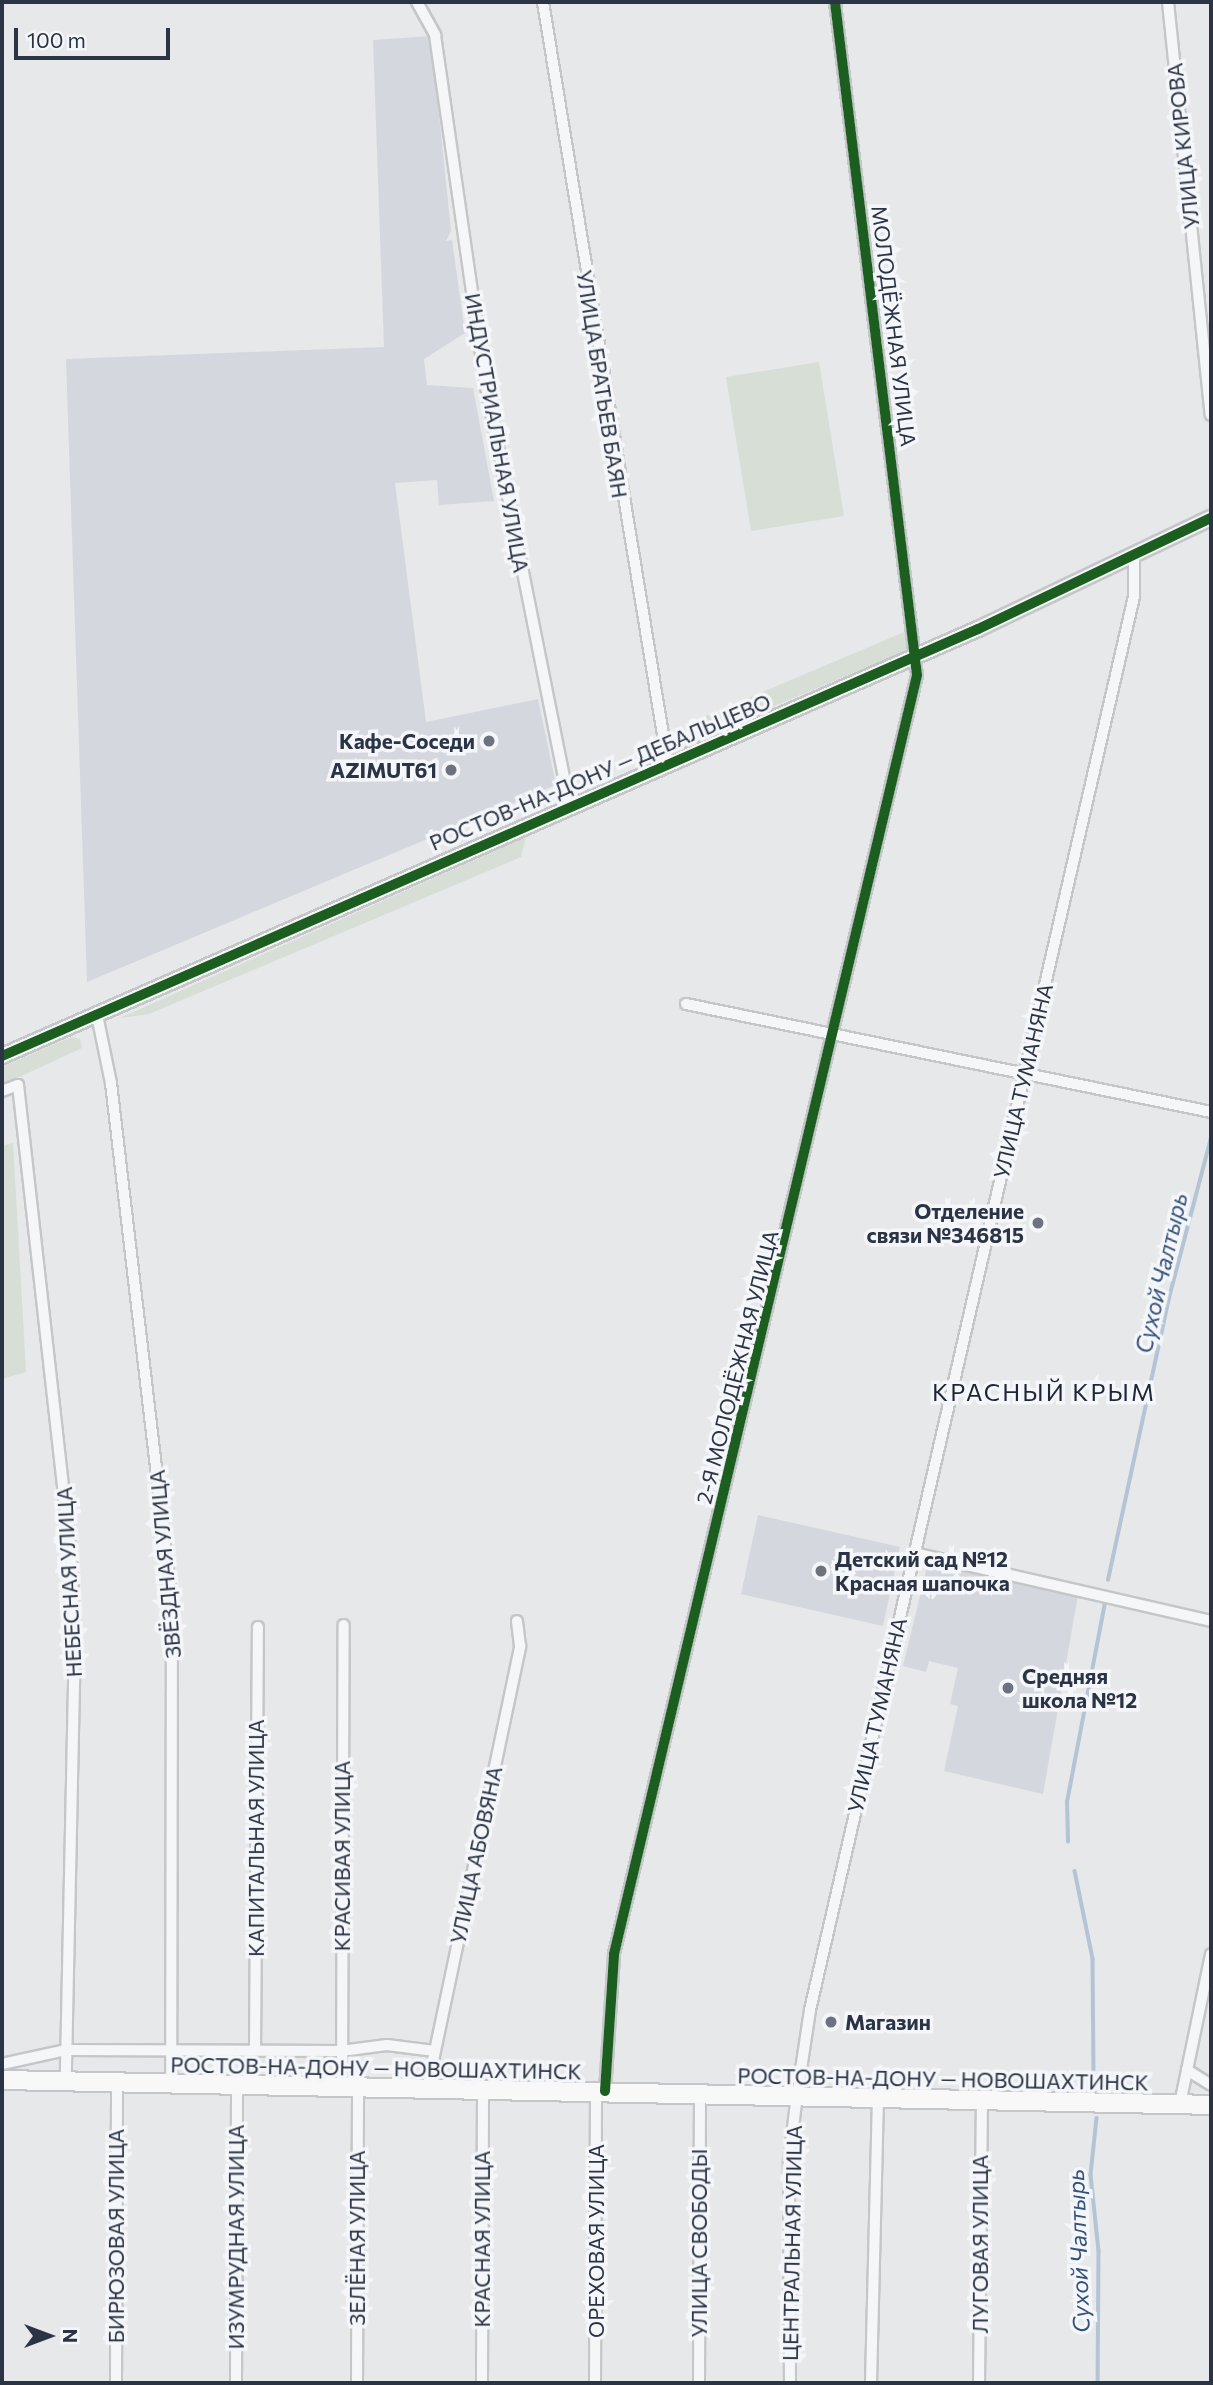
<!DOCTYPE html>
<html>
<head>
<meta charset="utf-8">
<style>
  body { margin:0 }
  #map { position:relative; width:1213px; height:2385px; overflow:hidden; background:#e6e8ea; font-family:Commissioner,sans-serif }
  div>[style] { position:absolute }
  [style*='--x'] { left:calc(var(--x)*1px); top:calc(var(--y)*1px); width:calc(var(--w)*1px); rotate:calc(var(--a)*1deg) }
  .built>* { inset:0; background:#d4d7dd }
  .green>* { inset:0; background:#d6ded6 }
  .stream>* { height:3.5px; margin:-1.75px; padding:0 1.75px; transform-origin:1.75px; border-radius:1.75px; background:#b4c4d5 }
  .roads { filter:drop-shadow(2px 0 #c4c6c8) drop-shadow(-2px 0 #c4c6c8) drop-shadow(0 2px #c4c6c8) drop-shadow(0 -2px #c4c6c8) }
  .minor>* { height:10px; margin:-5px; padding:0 5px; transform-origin:5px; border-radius:5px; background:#f5f6f7 }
  .tertiary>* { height:14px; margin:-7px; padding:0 7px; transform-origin:7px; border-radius:7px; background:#f5f6f7 }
  .primary>* { height:18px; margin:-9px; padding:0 9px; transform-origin:9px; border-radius:9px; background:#f8f8f8 }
  .cycleway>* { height:10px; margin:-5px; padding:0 5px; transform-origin:5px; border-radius:5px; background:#1b5e20 }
  .dots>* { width:19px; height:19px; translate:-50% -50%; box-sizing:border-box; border:4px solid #f4f6f9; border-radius:50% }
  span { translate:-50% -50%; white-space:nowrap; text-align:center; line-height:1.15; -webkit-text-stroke:7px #f4f6f9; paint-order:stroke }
  .street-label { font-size:21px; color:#2b3445 }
  .poi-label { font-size:21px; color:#2b3445; font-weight:700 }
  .right { translate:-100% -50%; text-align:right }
  .left { translate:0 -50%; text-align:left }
  .water-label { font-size:23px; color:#34527a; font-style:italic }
  .quarter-label { font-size:24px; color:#1d2536; letter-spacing:2px }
  .frame { position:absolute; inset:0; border:4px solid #2b3445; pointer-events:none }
  .north { position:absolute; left:14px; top:2301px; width:70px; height:70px; -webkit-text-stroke:5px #f4f6f9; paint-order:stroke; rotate:90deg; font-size:19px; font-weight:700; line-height:28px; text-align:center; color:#2b3445 }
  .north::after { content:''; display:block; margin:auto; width:24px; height:32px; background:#2b3445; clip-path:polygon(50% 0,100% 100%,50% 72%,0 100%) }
  .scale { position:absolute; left:14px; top:28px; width:156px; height:32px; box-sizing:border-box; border:4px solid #2b3445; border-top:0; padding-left:9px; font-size:21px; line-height:24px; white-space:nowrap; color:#2b3445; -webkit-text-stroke:5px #f4f6f9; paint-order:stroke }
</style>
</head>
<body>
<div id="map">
  <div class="built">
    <i style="clip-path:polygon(431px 36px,451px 231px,446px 241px,452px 240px,465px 333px,424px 359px,427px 385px,473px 388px,494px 501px,439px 505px,437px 480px,395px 483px,426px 722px,538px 699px,556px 785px,87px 982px,66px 359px,384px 347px,373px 40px)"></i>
    <i style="clip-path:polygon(758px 1515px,900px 1547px,883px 1626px,741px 1594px)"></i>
    <i style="clip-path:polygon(928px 1563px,1078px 1595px,1043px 1794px,944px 1771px,958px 1706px,950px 1704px,958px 1668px,929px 1661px,926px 1672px,903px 1666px)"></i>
  </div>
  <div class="green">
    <i style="clip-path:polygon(819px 362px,844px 516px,751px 531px,726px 377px)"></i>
    <i style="clip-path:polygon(909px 630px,906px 651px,700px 737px,690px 734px,694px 721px)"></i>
    <i style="clip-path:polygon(526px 837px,521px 857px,149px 1014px,120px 1018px)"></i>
    <i style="clip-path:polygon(72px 1037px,80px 1039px,82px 1048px,2px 1085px,2px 1067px)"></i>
    <i style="clip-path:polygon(13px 1143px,26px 1372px,2px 1379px,2px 1146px)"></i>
  </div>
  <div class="stream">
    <i style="--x:1108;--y:1580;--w:289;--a:-77.8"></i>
    <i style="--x:1169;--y:1298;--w:165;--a:-75.3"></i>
    <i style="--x:1068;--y:1842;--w:40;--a:-91.4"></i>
    <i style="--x:1067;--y:1802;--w:203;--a:-79.2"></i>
    <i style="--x:1075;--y:1871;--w:90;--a:78.4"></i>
    <i style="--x:1093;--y:1959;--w:124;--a:89.5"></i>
    <i style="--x:1097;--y:2118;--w:57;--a:96"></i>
    <i style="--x:1091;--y:2175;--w:76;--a:84"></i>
    <i style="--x:1099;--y:2251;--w:132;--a:90.4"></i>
  </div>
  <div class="roads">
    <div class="minor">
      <i style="--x:417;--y:2;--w:38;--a:61"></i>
      <i style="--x:435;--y:35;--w:351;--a:81.8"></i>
      <i style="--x:485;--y:382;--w:432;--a:78.7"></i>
      <i style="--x:543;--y:2;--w:773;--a:80.7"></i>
      <i style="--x:1168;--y:2;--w:415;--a:84.1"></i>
      <i style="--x:686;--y:1004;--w:536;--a:11.62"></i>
      <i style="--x:97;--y:1015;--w:69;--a:78.4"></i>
      <i style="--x:111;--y:1083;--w:525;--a:83.32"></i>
      <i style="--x:172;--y:1604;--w:479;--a:90.1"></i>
      <i style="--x:2;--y:1091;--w:17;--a:-21"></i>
      <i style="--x:18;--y:1085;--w:473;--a:83.6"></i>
      <i style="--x:71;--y:1555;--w:82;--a:87.2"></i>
      <i style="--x:75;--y:1637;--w:444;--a:91.2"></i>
      <i style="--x:914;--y:1553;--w:305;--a:12.9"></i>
      <i style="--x:255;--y:2049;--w:422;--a:-89.6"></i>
      <i style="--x:2;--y:2064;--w:66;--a:-12.3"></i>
      <i style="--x:66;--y:2050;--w:275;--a:0.2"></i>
      <i style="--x:341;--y:2051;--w:46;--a:-7.4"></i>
      <i style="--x:387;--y:2045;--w:48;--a:7.1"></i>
      <i style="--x:1187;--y:2070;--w:28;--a:32"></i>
      <i style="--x:342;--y:2087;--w:462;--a:-89.8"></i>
      <i style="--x:427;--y:2089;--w:453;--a:-78.1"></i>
      <i style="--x:520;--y:1646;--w:25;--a:-97"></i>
      <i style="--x:605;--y:2091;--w:137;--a:-86.2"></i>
      <i style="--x:614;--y:1954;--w:1314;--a:-76.67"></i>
      <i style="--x:917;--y:675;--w:678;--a:-96.95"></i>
      <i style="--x:797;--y:2096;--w:87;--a:-81.4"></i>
      <i style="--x:810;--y:2010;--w:1450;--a:-77.09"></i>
      <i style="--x:1134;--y:597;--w:39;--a:-90"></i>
      <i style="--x:1180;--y:2104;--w:153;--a:-78.3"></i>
      <i style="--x:116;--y:2383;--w:295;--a:-89.8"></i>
      <i style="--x:236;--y:2383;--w:292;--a:-89.8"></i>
      <i style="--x:357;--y:2383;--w:290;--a:-89.8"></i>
      <i style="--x:482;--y:2383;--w:287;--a:-89.8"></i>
      <i style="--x:595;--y:2383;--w:285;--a:-89.8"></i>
      <i style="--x:699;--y:2383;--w:281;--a:-89.8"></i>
      <i style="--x:790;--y:2383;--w:223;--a:-90.3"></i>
      <i style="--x:789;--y:2160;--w:57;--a:-83"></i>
      <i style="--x:871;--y:2383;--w:279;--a:-88.6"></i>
      <i style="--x:979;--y:2383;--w:278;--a:-89.4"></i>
    </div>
    <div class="tertiary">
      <i style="--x:2;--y:1056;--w:1065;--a:-23.63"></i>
      <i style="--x:978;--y:629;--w:258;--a:-25.5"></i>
    </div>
    <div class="primary">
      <i style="--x:2;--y:2080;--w:1209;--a:1.18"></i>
    </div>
  </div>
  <div class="cycleway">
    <i style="--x:2;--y:1056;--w:1065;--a:-23.63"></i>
    <i style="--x:978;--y:629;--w:258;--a:-25.5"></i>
    <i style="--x:605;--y:2091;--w:137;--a:-86.2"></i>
    <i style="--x:614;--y:1954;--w:1314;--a:-76.67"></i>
    <i style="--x:917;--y:675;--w:678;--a:-96.95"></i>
  </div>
  <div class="dots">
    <i style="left:489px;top:741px;background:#6c737f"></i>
    <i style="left:451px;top:770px;background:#6c737f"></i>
    <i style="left:1038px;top:1223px;background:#6c737f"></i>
    <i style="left:821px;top:1571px;background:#6c737f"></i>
    <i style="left:1008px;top:1688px;background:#6c737f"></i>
    <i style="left:831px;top:2022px;background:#6c737f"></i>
  </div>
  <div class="street-label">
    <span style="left:1183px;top:146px;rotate:-96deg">УЛИЦА КИРОВА</span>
    <span style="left:894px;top:326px;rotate:83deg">МОЛОДЁЖНАЯ УЛИЦА</span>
    <span style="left:602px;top:384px;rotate:81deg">УЛИЦА БРАТЬЕВ БАЯН</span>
    <span style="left:497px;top:433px;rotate:80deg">ИНДУСТРИАЛЬНАЯ УЛИЦА</span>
    <span style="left:600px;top:772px;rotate:-23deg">РОСТОВ-НА-ДОНУ — ДЕБАЛЬЦЕВО</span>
    <span style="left:1023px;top:1081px;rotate:-77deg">УЛИЦА ТУМАНЯНА</span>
    <span style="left:737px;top:1367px;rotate:-76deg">2-Я МОЛОДЁЖНАЯ УЛИЦА</span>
    <span style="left:165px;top:1564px;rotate:-95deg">ЗВЁЗДНАЯ УЛИЦА</span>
    <span style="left:69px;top:1582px;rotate:-93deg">НЕБЕСНАЯ УЛИЦА</span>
    <span style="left:877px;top:1715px;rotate:-77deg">УЛИЦА ТУМАНЯНА</span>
    <span style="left:256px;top:1838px;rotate:-90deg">КАПИТАЛЬНАЯ УЛИЦА</span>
    <span style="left:476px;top:1855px;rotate:-78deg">УЛИЦА АБОВЯНА</span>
    <span style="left:342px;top:1856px;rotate:-90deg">КРАСИВАЯ УЛИЦА</span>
    <span style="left:376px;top:2068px;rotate:1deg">РОСТОВ-НА-ДОНУ — НОВОШАХТИНСК</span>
    <span style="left:943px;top:2079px;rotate:1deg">РОСТОВ-НА-ДОНУ — НОВОШАХТИНСК</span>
    <span style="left:116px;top:2236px;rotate:-90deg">БИРЮЗОВАЯ УЛИЦА</span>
    <span style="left:236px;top:2237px;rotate:-90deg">ИЗУМРУДНАЯ УЛИЦА</span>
    <span style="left:357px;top:2238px;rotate:-90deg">ЗЕЛЁНАЯ УЛИЦА</span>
    <span style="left:482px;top:2239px;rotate:-90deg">КРАСНАЯ УЛИЦА</span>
    <span style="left:596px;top:2241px;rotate:-90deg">ОРЕХОВАЯ УЛИЦА</span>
    <span style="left:699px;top:2243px;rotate:-90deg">УЛИЦА СВОБОДЫ</span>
    <span style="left:792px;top:2243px;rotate:-89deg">ЦЕНТРАЛЬНАЯ УЛИЦА</span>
    <span style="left:980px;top:2244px;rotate:-90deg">ЛУГОВАЯ УЛИЦА</span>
  </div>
  <div class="poi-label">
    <span class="right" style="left:475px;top:741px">Кафе-Соседи</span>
    <span class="right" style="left:437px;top:770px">AZIMUT61</span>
    <span class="right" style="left:1024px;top:1223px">Отделение<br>связи №346815</span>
    <span class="left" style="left:835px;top:1571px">Детский сад №12<br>Красная шапочка</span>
    <span class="left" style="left:1022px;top:1688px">Средняя<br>школа №12</span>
    <span class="left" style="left:845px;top:2022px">Магазин</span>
  </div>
  <div class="water-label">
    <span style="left:1161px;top:1273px;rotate:-77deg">Сухой Чалтырь</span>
    <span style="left:1078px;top:2251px;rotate:-92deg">Сухой Чалтырь</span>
  </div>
  <div class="quarter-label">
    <span style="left:1044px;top:1392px">КРАСНЫЙ КРЫМ</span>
  </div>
  <div class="frame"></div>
  <div class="north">N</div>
  <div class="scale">100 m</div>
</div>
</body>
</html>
